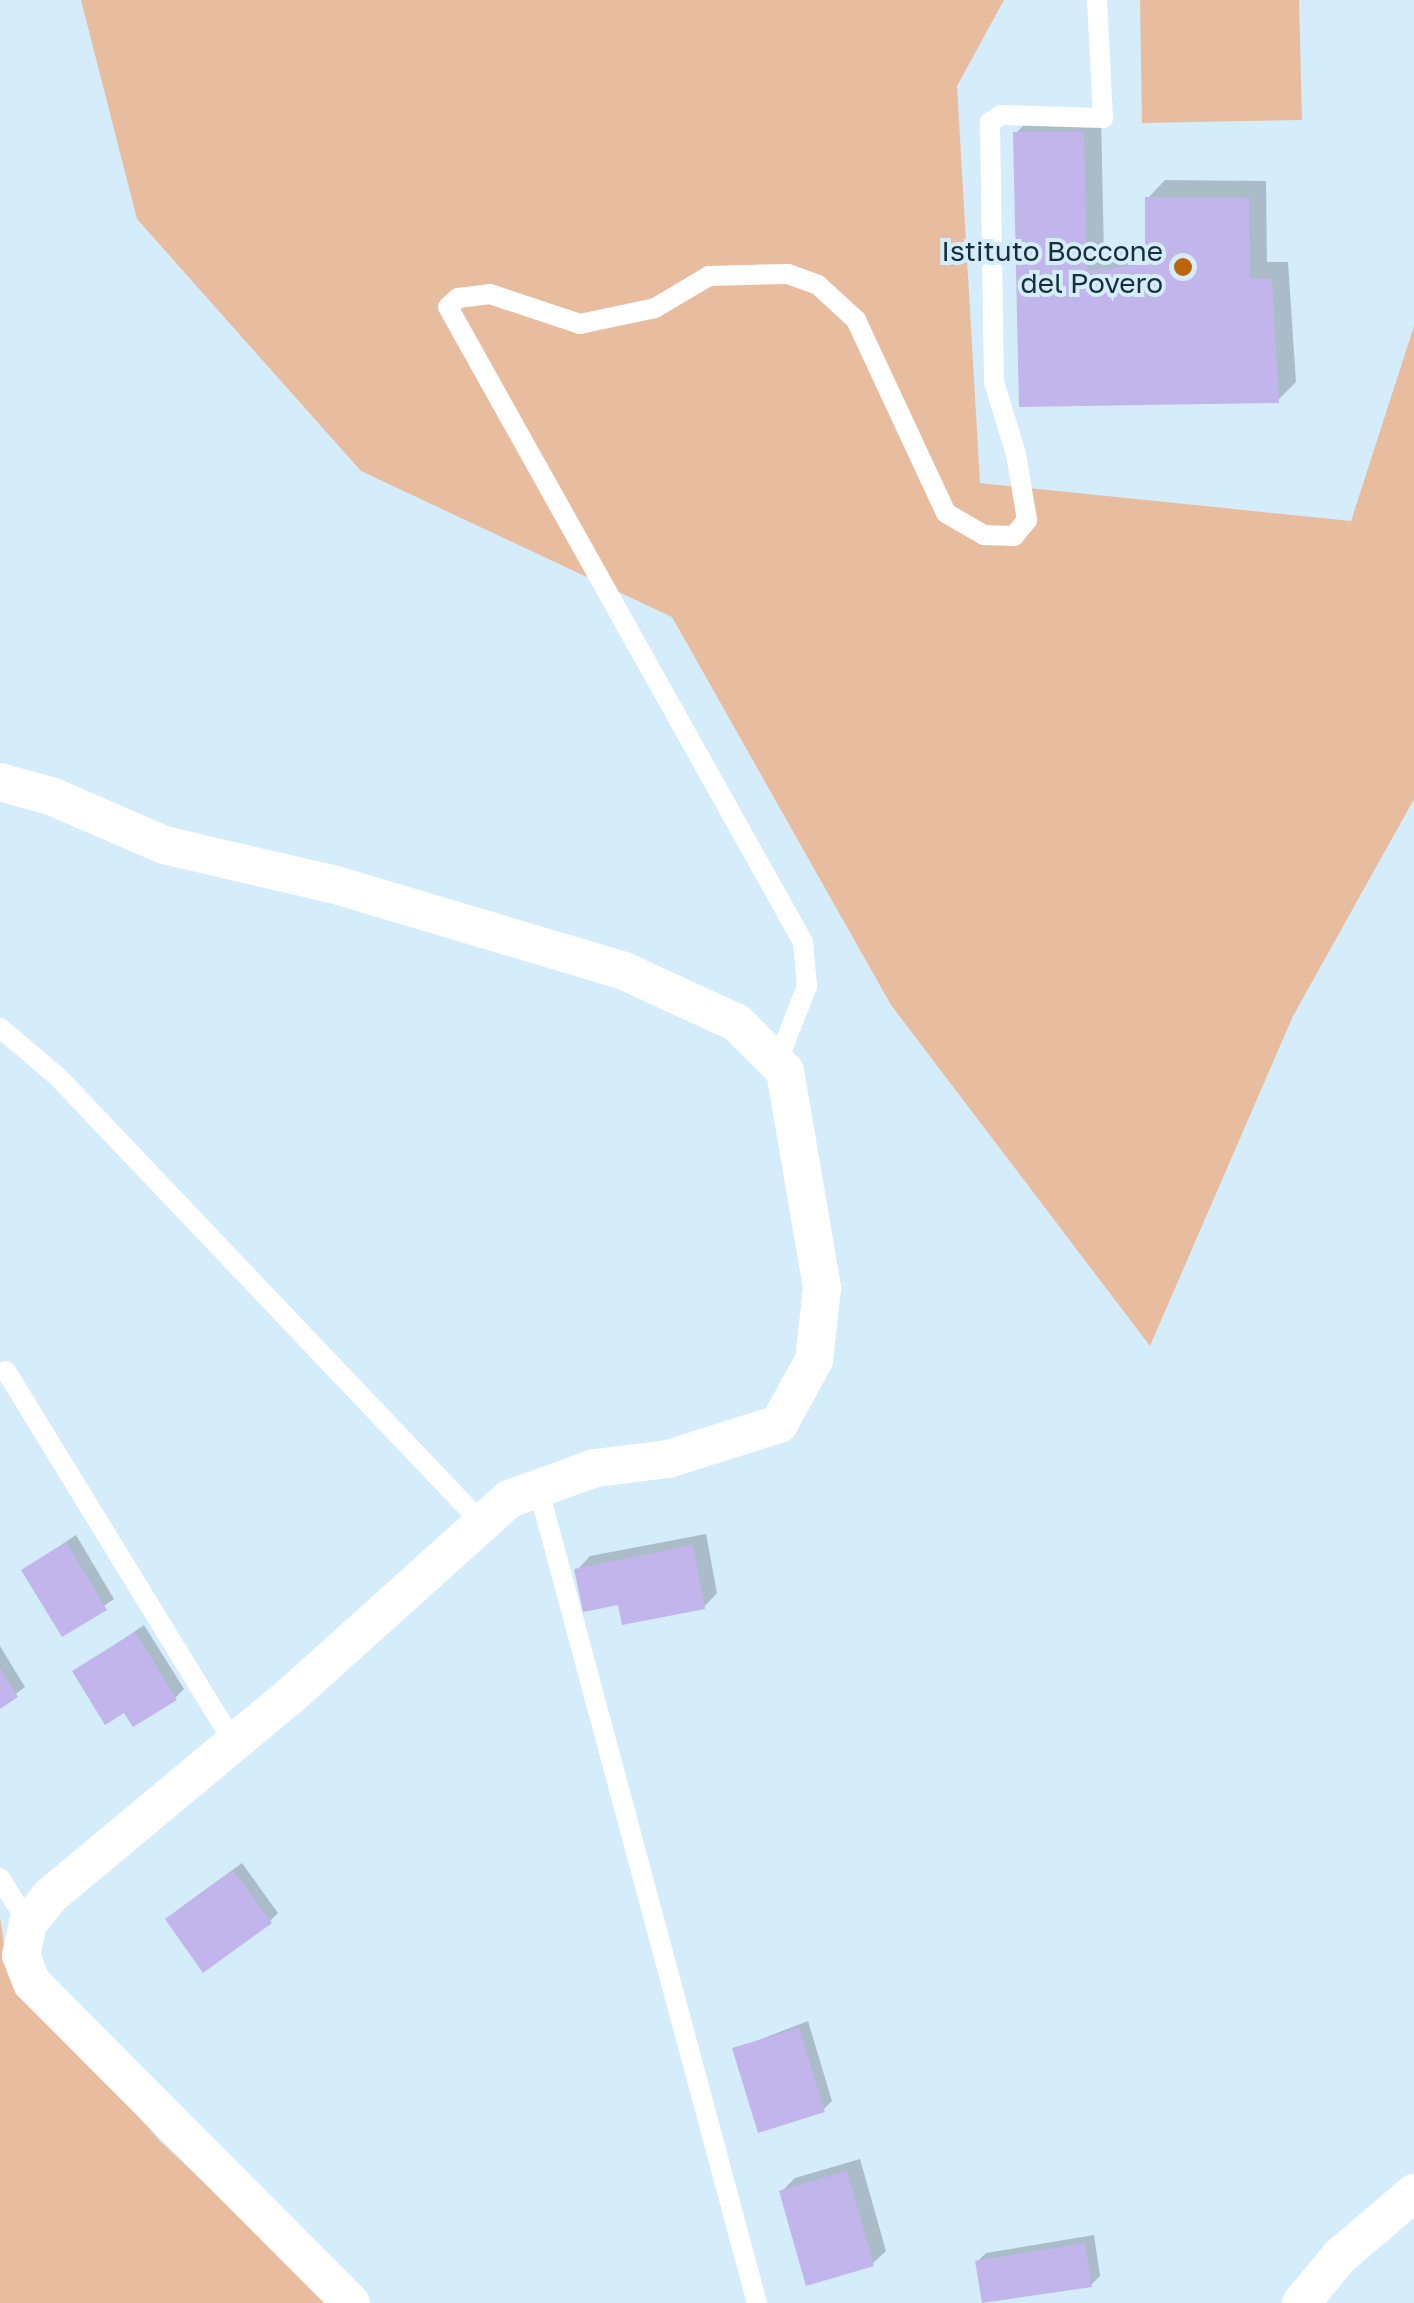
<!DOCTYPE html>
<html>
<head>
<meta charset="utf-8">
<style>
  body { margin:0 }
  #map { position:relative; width:1414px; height:2303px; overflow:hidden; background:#d5ecfa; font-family:"Golos Text",sans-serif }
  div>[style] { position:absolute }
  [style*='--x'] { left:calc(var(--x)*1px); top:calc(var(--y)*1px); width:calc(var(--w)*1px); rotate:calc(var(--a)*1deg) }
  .green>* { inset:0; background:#e8bc9f }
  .shadow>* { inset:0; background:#0003 }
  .building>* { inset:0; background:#c2b5eb }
  .service>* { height:20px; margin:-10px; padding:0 10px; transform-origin:10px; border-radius:10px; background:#fff }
  .minor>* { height:38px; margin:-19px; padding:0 19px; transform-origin:19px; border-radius:19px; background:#fff }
  .dots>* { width:28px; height:28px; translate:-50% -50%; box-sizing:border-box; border:5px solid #d5ecfa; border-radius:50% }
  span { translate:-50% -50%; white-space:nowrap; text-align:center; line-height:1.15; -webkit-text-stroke:8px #d5ecfa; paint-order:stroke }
  .poi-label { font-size:28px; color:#172e3b }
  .right { translate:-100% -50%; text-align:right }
</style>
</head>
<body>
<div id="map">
  <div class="green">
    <i style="clip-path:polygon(81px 0,1004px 0,957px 86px,980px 483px,1351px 521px,1414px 326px,1414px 799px,1293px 1016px,1150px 1346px,891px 1005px,672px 617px,361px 471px,137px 219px)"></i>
    <i style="clip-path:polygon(1140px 0,1299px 0,1302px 120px,1142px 123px)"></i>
    <i style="clip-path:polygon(0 1917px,7px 1967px,160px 2141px,332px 2303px,0 2303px)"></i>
  </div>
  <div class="shadow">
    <i style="clip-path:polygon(1034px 115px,1101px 115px,1104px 254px,1148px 249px,1148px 198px,1165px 180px,1266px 181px,1267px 262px,1288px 262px,1296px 382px,1278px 400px,1022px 404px,1016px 133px)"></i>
    <i style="clip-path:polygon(706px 1534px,717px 1593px,704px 1607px,620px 1602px,577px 1570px,590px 1556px)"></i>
    <i style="clip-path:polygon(76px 1535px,114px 1599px,63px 1634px,24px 1570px)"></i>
    <i style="clip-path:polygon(144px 1625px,184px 1689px,175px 1698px,125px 1709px,75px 1672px)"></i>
    <i style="clip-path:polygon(0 1646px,25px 1687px,0 1706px)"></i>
    <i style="clip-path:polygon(242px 1863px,278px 1913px,270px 1921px,176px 1911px)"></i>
    <i style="clip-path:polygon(808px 2021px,832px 2101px,823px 2110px,735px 2049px)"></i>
    <i style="clip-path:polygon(860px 2159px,886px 2251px,872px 2264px,782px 2191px,795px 2178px)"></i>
    <i style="clip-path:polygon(1094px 2235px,1100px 2276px,1091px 2285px,978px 2261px,986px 2253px)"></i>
  </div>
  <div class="building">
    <i style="clip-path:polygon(1013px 132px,1084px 132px,1087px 271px,1145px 264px,1145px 197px,1249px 198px,1250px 278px,1272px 279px,1279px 403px,1019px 407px)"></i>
    <i style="clip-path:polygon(66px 1542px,107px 1610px,62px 1637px,21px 1570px)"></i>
    <i style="clip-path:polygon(693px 1545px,705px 1609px,622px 1625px,618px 1605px,583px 1612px,574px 1569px)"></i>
    <i style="clip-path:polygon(135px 1632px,177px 1700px,133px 1727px,124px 1713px,105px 1725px,72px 1671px)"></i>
    <i style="clip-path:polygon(0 1668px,18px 1697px,0 1709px)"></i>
    <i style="clip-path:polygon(233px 1870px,272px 1923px,203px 1973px,165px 1919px)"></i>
    <i style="clip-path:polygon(799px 2028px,825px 2112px,758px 2133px,732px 2048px)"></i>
    <i style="clip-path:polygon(847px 2171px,874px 2266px,806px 2286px,779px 2191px)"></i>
    <i style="clip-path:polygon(1085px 2243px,1092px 2287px,982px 2303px,975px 2261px)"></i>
  </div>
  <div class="service">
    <i style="--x:0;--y:1028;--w:75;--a:40.1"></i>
    <i style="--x:57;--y:1076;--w:615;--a:46.45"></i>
    <i style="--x:777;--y:1063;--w:83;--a:-68.7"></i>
    <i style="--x:807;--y:986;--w:44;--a:-95.2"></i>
    <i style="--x:803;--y:942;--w:727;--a:-119.21"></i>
    <i style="--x:448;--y:307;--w:13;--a:-42"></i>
    <i style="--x:458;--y:298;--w:32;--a:-7"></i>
    <i style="--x:490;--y:294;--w:95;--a:18.4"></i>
    <i style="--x:580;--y:324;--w:77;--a:-12"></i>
    <i style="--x:655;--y:308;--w:63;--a:-30.7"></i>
    <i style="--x:709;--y:276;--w:79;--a:-1.5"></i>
    <i style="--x:788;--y:274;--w:32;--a:20"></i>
    <i style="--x:818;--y:285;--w:52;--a:42.6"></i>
    <i style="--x:856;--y:320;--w:213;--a:65"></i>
    <i style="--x:946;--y:513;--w:44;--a:30.1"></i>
    <i style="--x:984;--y:535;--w:30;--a:2"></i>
    <i style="--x:1014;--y:536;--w:21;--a:-51"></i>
    <i style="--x:1027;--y:520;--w:67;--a:-99.5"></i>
    <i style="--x:1016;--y:454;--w:75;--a:-107"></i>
    <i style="--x:994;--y:382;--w:260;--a:-90.9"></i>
    <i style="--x:990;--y:122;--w:13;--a:-32"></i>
    <i style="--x:1001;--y:115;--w:102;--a:1.7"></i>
    <i style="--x:1103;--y:118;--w:118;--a:-92.9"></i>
    <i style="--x:6;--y:1371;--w:436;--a:58.5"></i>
    <i style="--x:538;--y:1487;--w:845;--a:74.98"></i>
    <i style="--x:0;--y:1878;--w:53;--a:58.1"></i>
  </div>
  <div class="minor">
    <i style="--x:0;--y:782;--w:53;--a:15.4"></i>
    <i style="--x:51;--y:796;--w:123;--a:23.4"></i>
    <i style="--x:164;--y:845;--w:177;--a:13.1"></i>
    <i style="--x:336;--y:885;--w:301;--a:16.6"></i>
    <i style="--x:624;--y:971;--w:124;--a:24.7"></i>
    <i style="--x:737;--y:1023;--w:68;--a:45"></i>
    <i style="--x:785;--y:1071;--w:220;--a:80.3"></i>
    <i style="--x:822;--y:1288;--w:72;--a:96.3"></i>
    <i style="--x:814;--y:1360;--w:73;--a:118.7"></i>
    <i style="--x:779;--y:1424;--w:116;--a:162.5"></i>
    <i style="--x:668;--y:1459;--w:74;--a:173"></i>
    <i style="--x:595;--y:1468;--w:91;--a:160.2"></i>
    <i style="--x:509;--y:1499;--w:295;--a:138"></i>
    <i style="--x:290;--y:1696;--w:311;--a:140.2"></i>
    <i style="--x:51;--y:1895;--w:36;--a:129"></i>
    <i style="--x:28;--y:1923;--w:33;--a:102"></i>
    <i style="--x:21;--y:1955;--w:30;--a:69"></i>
    <i style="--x:32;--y:1983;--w:452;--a:45.1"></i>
    <i style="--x:1301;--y:2303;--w:60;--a:-50.4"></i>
    <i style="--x:1339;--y:2257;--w:99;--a:-40.5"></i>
  </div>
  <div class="dots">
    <i style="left:1183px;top:267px;background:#be630a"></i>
  </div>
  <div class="poi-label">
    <span class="right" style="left:1163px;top:267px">Istituto Boccone<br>del Povero</span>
  </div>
</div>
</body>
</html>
